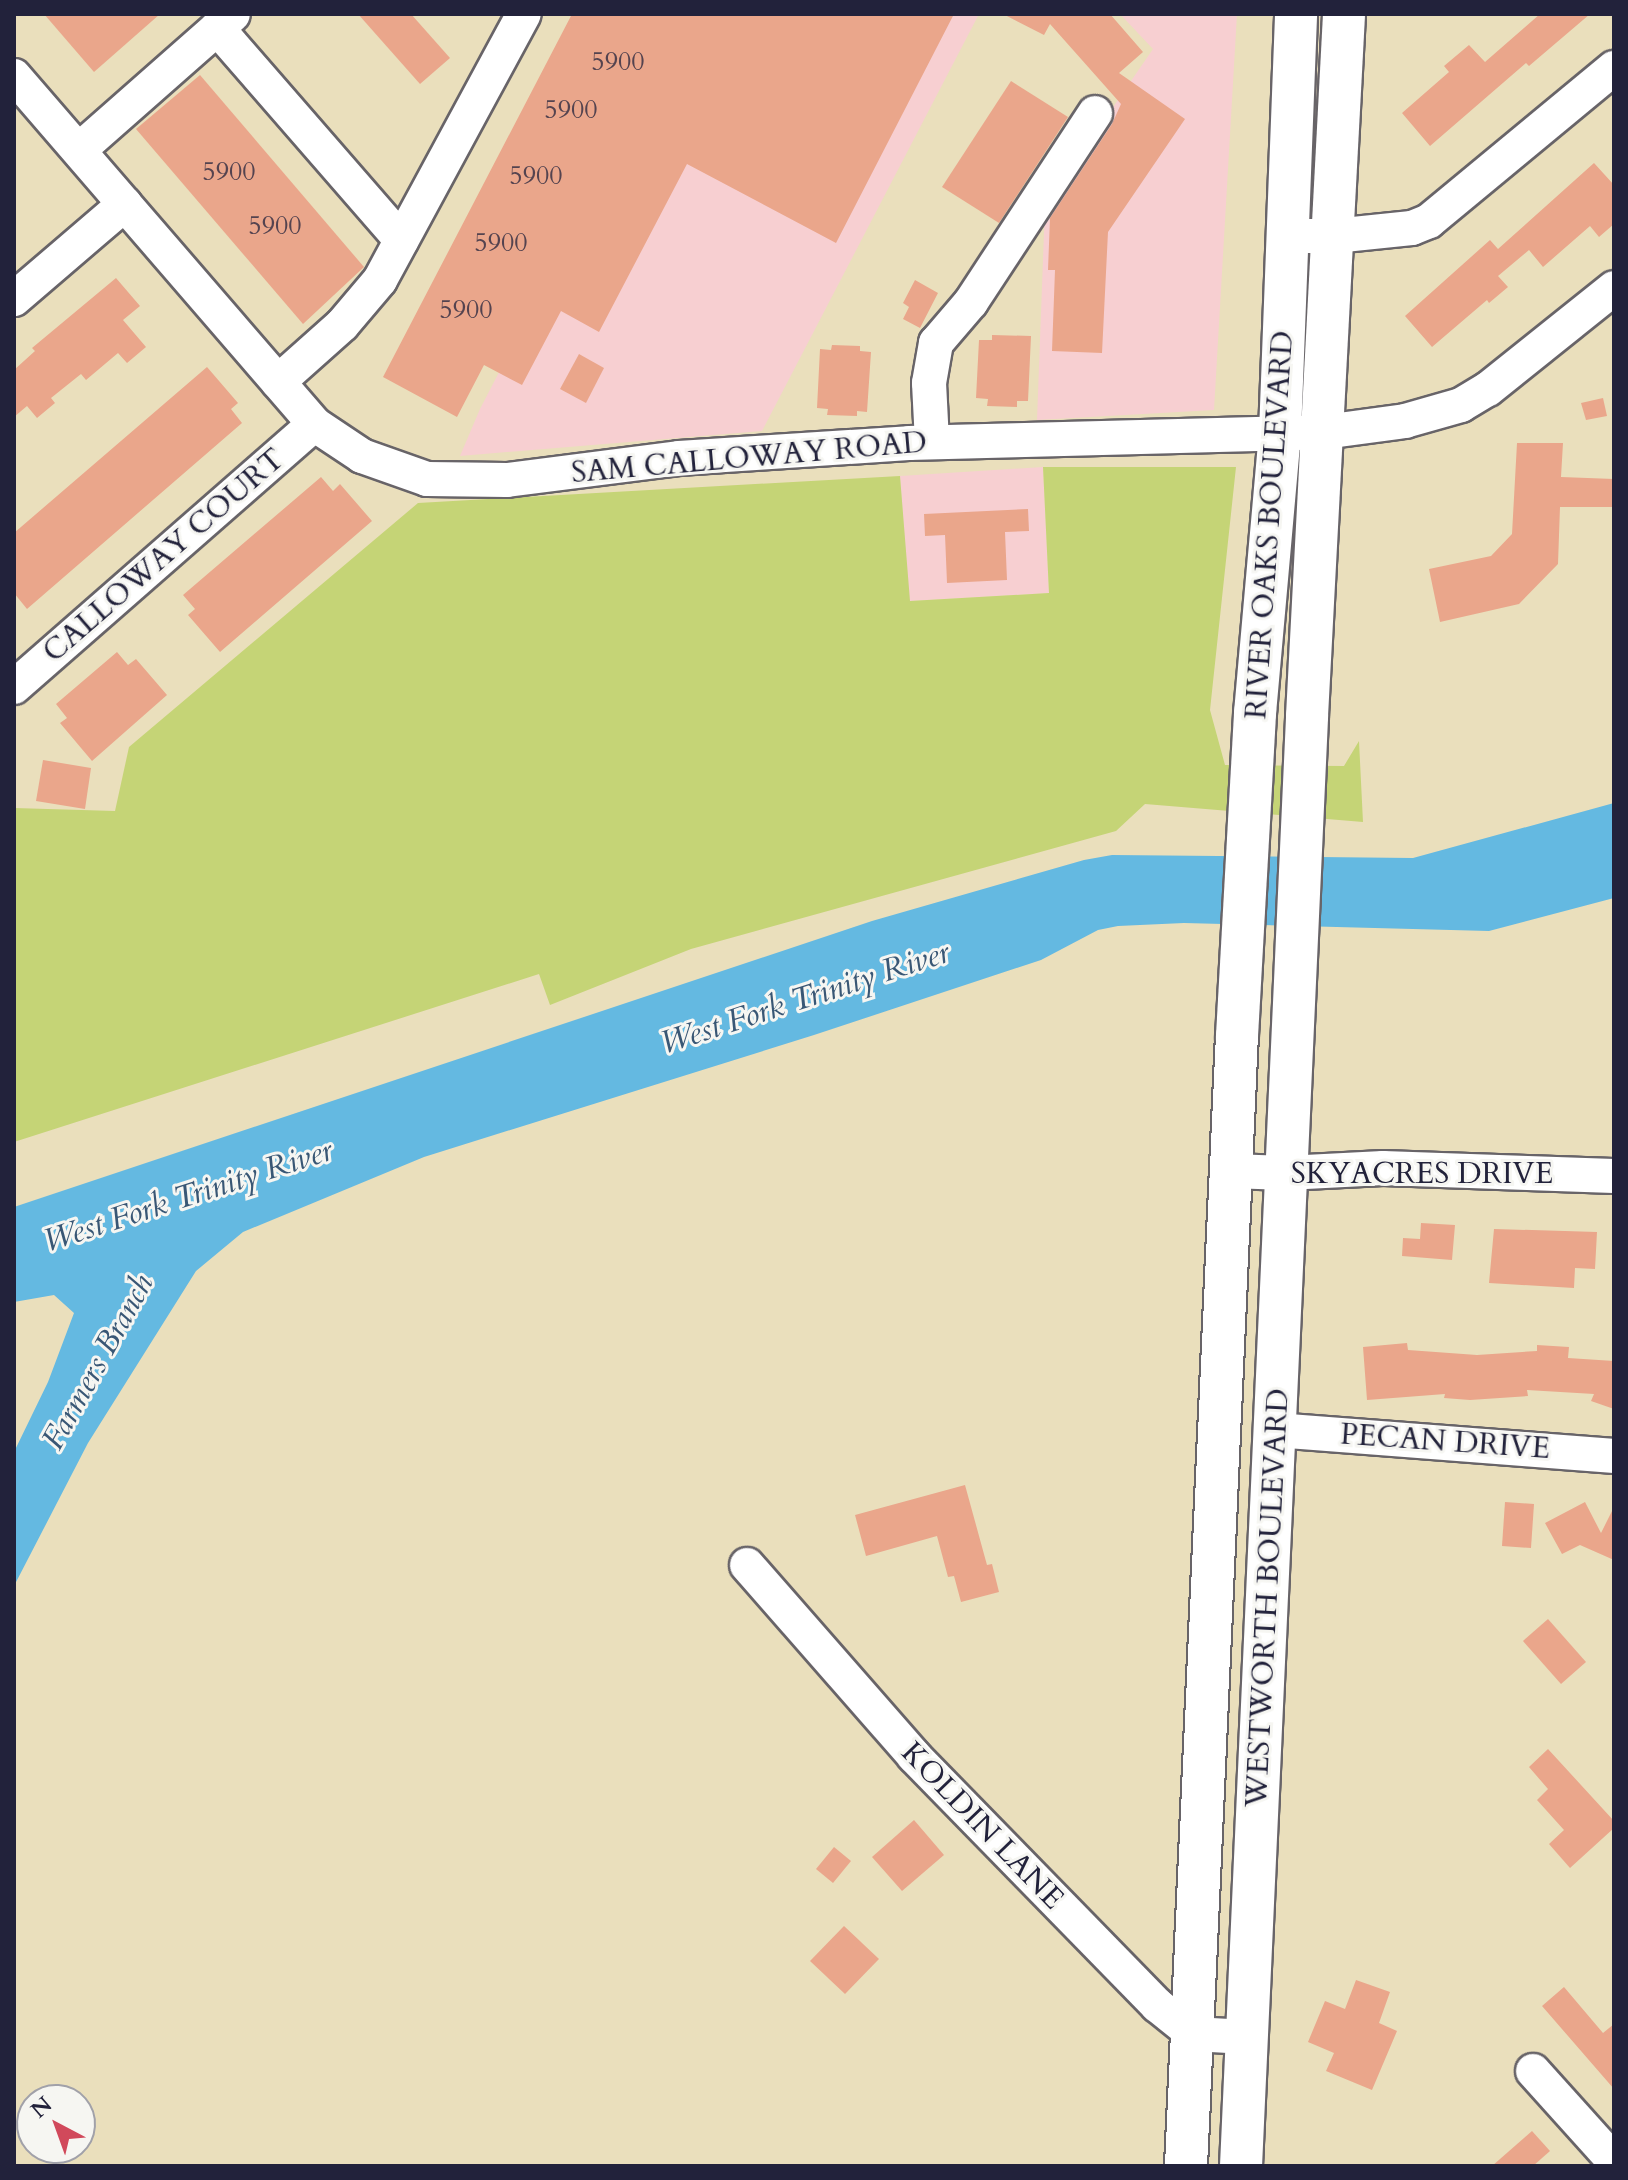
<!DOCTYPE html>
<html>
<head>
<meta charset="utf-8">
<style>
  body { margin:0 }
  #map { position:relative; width:1628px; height:2180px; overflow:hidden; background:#eadfbc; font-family:Cardo,serif }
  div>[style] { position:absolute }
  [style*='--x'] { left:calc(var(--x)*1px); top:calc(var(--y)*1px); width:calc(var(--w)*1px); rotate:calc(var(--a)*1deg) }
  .built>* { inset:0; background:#f7cfd1 }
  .green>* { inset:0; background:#c5d476 }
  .water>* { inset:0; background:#64b9e1 }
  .building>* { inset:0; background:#eaa68b }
  .roads { filter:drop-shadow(2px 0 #686468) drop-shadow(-2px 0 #686468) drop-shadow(0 2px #686468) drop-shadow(0 -2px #686468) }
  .minor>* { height:34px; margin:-17px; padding:0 17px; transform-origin:17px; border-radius:17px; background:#fff }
  .major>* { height:42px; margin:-21px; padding:0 21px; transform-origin:21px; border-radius:21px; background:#fff }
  span { translate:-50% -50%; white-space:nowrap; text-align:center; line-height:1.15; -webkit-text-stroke:6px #f6f6f2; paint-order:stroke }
  .number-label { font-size:26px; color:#54434f }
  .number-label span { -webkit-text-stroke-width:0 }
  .street-label { font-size:30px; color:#22223b }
  .water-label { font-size:32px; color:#395775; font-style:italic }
  .frame { position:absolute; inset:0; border:16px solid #22223b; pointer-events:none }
  .north { position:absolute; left:16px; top:2084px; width:80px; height:80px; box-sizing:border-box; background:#f6f6f2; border:2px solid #a1a1a9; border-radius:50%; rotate:319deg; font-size:22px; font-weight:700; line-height:32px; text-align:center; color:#22223b }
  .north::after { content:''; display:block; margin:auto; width:28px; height:36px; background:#d1495b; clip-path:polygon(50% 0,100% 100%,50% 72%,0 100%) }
</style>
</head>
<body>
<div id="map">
  <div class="built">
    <i style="clip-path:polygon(684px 14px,979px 14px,762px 431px,460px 456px,480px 409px)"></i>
    <i style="clip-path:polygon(1120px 14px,1237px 14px,1214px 410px,1037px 420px,1045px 206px,1153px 49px)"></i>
    <i style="clip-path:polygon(1043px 467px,1049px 593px,909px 601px,900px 476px)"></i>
  </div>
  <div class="green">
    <i style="clip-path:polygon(1043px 467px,1236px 467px,1210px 710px,1225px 765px,1344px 766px,1359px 741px,1363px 822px,1145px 804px,1116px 831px,691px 949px,550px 1005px,539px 974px,14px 1142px,14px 808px,115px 811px,129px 747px,418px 503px,900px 476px,910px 601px,1049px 593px)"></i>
  </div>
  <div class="water">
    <i style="clip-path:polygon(1614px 803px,1614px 898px,1489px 931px,1184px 923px,1118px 926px,1098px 930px,1041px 960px,814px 1035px,424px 1157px,243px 1232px,196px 1271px,88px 1443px,14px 1586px,14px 1452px,48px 1382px,74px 1313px,54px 1295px,14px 1302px,14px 1207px,872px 921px,1084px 860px,1112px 855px,1413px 858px)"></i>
  </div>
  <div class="building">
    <i style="clip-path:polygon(44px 14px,160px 14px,94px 72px)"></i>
    <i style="clip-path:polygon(358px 14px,411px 14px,450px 58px,420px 84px)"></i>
    <i style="clip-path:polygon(572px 14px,954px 14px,836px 243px,687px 164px,599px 332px,561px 311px,522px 385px,484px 365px,457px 417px,383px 377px)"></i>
    <i style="clip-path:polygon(1003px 14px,1110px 14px,1143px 52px,1119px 73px,1185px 119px,1108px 232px,1102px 353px,1052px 351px,1055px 270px,1048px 270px,1050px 218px,1112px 124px,1121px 104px,1050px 24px,1044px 35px)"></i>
    <i style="clip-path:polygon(1540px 14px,1590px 14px,1529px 66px,1526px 63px,1430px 146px,1402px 113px,1449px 72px,1444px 66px,1469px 45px,1485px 62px)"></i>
    <i style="clip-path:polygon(200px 75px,364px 267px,303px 324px,136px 129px)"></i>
    <i style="clip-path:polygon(1011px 81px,1068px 117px,999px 223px,942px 187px)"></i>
    <i style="clip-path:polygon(1594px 163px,1614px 185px,1614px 224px,1599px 237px,1590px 226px,1543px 267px,1529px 250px,1498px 276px,1508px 287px,1489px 303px,1487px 300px,1432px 347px,1405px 316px,1490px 240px,1498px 249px)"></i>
    <i style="clip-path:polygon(116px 278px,140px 306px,123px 320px,146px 347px,127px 363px,118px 353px,86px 380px,81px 374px,51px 398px,55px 403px,37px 418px,27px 406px,14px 417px,14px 370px,35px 351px,32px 348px)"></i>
    <i style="clip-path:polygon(915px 280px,938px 293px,920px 328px,903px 319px,909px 307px,903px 303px)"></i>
    <i style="clip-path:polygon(992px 335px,1031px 336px,1028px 401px,1017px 401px,1017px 407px,987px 406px,988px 399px,976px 398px,979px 340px,992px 340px)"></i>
    <i style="clip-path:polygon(832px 345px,860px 346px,860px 351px,871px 352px,867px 412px,857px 411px,857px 416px,827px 415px,828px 409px,817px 408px,820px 349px,831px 350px)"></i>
    <i style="clip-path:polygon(579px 354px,604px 368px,586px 403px,560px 389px)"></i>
    <i style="clip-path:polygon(207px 367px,238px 403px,231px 409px,242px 423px,27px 609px,14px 593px,14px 533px)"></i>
    <i style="clip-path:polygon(1603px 398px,1607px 416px,1586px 420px,1581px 403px)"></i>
    <i style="clip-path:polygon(1517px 443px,1563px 443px,1561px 477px,1614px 479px,1614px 507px,1560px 507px,1558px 564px,1519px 604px,1440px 622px,1429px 569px,1491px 556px,1512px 534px)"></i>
    <i style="clip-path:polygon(321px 477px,333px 491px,340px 484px,372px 521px,220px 652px,188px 615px,195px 609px,183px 595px)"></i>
    <i style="clip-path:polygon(1028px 509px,1029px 531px,1005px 532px,1007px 580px,947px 583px,945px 535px,925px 536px,924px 514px)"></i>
    <i style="clip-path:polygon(117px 652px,128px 665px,136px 659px,167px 695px,92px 761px,60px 723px,67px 718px,56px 704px)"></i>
    <i style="clip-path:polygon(43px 760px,91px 768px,85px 809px,36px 801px)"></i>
    <i style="clip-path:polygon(1421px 1223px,1455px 1225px,1452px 1260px,1402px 1256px,1403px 1238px,1420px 1239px)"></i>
    <i style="clip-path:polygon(1494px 1229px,1597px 1232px,1595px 1269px,1575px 1268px,1574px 1288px,1489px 1283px)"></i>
    <i style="clip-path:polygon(1407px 1343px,1408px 1350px,1477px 1355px,1537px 1351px,1537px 1345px,1569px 1347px,1568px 1358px,1614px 1361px,1614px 1409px,1591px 1401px,1594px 1394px,1527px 1390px,1528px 1396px,1470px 1400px,1444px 1398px,1445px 1394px,1367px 1400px,1363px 1347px)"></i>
    <i style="clip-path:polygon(965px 1485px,987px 1565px,992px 1564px,999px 1592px,961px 1602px,954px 1576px,948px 1577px,937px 1536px,866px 1556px,855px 1515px)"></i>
    <i style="clip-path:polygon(1505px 1502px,1534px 1504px,1531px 1548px,1502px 1546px)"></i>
    <i style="clip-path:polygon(1585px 1502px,1601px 1533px,1614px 1507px,1614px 1560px,1580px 1545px,1562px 1554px,1545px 1523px)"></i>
    <i style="clip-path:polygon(1548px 1619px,1586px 1662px,1561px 1684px,1523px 1641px)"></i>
    <i style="clip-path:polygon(1548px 1749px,1614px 1821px,1614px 1828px,1570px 1868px,1549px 1844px,1564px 1830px,1537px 1800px,1548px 1789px,1529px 1767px)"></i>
    <i style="clip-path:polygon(914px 1820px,944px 1855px,902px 1891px,872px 1857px)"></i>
    <i style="clip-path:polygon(834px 1847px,851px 1861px,833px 1883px,816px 1869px)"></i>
    <i style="clip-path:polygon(844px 1926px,879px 1959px,845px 1994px,810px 1961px)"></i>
    <i style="clip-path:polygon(1356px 1980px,1390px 1992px,1379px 2023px,1397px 2031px,1372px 2090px,1326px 2071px,1334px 2053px,1308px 2042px,1325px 2001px,1345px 2009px)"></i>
    <i style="clip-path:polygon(1564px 1987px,1603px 2033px,1614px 2024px,1614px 2089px,1542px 2006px)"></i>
    <i style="clip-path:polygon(1532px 2131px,1550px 2151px,1533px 2166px,1492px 2166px)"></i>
  </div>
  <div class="roads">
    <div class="minor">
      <i style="--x:217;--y:28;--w:281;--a:49"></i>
      <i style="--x:14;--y:76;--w:459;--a:49.2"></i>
      <i style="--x:314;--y:424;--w:58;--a:33.7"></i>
      <i style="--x:362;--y:456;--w:69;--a:19.5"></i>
      <i style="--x:427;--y:479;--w:80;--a:0.7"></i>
      <i style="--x:507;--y:480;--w:173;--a:-7.3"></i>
      <i style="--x:679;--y:458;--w:230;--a:-3.7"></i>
      <i style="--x:909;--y:443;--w:415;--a:-1.5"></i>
      <i style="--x:1324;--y:432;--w:82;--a:-7.7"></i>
      <i style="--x:1405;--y:421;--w:58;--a:-15.9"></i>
      <i style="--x:1461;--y:405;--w:31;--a:-31"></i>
      <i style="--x:1488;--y:389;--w:161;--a:-38.7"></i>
      <i style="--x:79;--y:150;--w:205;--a:-41.4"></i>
      <i style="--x:1289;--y:236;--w:45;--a:0"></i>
      <i style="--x:1334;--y:236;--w:78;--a:-5.9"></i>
      <i style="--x:1412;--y:228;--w:18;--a:-22"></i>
      <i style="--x:1429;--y:221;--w:240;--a:-39.6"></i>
      <i style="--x:14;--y:299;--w:146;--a:-40.6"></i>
      <i style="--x:278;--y:382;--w:86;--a:-41.7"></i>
      <i style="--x:342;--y:325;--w:59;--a:-49.8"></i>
      <i style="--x:380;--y:280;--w:302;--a:-61.6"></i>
      <i style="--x:932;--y:442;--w:59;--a:-92.9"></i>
      <i style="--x:929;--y:383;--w:41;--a:-80.1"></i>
      <i style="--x:936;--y:343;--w:54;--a:-49.5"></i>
      <i style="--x:971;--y:302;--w:226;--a:-56.7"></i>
      <i style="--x:14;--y:687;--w:399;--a:-41.2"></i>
      <i style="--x:1231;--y:1171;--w:55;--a:2.1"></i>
      <i style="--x:1286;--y:1173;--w:97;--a:-3"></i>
      <i style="--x:1383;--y:1168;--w:231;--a:2"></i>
      <i style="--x:1276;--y:1430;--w:339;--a:4.4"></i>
      <i style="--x:747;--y:1565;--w:254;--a:48.8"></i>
      <i style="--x:914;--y:1756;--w:348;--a:45.7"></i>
      <i style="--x:1157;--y:2005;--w:46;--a:38.9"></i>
      <i style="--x:1193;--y:2034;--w:54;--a:3.2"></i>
      <i style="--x:1533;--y:2071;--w:121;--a:48"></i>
    </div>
    <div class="major">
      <i style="--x:1186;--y:2166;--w:1131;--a:-87.42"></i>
      <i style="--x:1237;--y:1036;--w:324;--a:-86.8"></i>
      <i style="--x:1255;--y:713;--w:281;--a:-84.9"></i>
      <i style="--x:1280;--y:433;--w:419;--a:-87.8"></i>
      <i style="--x:1241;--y:2166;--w:1452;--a:-87.39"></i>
      <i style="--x:1307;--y:716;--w:703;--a:-86.98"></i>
    </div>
  </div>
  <div class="number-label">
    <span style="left:618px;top:62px">5900</span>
    <span style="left:571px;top:110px">5900</span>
    <span style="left:229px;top:172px">5900</span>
    <span style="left:536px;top:176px">5900</span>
    <span style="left:275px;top:226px">5900</span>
    <span style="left:501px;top:243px">5900</span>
    <span style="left:466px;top:310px">5900</span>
  </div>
  <div class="street-label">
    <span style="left:749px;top:458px;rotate:-5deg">SAM CALLOWAY ROAD</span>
    <span style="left:1270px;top:525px;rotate:-86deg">RIVER OAKS BOULEVARD</span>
    <span style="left:164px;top:556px;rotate:-41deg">CALLOWAY COURT</span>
    <span style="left:1422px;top:1174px">SKYACRES DRIVE</span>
    <span style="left:1445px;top:1442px;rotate:4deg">PECAN DRIVE</span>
    <span style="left:1268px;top:1598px;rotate:-87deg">WESTWORTH BOULEVARD</span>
    <span style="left:982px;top:1826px;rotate:46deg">KOLDIN LANE</span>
  </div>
  <div class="water-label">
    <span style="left:805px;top:998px;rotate:-18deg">West Fork Trinity River</span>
    <span style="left:188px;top:1196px;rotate:-18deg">West Fork Trinity River</span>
    <span style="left:98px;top:1362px;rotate:-61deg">Farmers Branch</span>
  </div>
  <div class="frame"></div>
  <div class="north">N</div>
</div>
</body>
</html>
